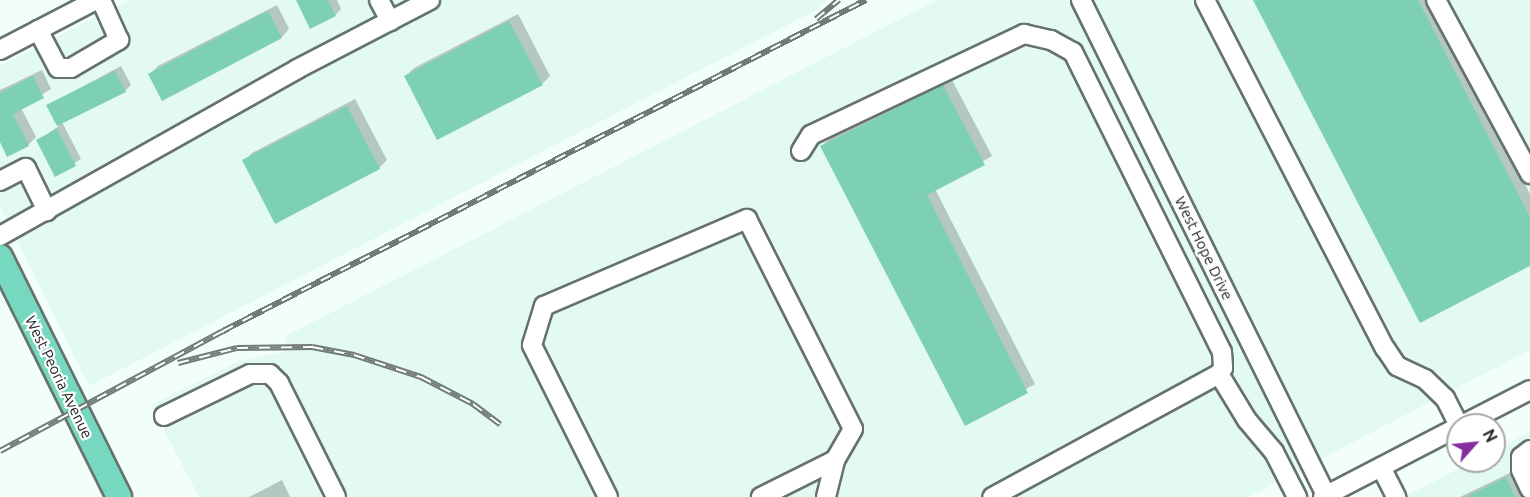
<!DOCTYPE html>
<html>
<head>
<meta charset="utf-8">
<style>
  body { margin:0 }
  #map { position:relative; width:1530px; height:497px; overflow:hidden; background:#f2fef9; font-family:Ubuntu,sans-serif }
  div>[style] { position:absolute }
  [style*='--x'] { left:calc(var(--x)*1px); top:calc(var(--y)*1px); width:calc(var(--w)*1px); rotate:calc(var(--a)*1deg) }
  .built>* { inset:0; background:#e2faf0 }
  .shadow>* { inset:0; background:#0003 }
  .building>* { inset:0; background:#7ed0b2 }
  .roads { filter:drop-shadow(2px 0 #65726d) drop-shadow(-2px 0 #65726d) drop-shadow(0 2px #65726d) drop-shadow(0 -2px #65726d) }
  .minor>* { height:18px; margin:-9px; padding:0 9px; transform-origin:9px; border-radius:9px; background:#fff }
  .major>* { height:24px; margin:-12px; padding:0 12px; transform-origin:12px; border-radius:12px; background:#76d9bf }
  .rail>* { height:6px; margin-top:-3px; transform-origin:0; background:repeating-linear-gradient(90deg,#fff 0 11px,#727a76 0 22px); box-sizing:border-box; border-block:2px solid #727a76 }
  span { translate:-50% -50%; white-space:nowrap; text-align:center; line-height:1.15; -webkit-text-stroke:4.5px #fff; paint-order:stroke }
  .street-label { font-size:15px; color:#202623 }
  .north { position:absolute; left:1446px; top:413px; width:60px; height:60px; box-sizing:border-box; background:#fff; border:2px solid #a6a8a7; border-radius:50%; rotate:63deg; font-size:16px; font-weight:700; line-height:24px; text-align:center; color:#202623 }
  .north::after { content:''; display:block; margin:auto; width:21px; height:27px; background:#842f9d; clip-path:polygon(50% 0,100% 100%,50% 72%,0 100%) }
</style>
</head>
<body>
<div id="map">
  <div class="built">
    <i style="clip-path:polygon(129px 0,827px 0,820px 8px,89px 386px,0 206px,0 66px)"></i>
    <i style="clip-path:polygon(937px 0,1530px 0,1530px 350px,1248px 497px,199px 497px,151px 405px,241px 360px,285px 352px,286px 336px)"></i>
    <i style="clip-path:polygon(1530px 432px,1530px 497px,1404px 497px,1474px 461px,1494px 461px,1494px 451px)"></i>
  </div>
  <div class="shadow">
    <i style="clip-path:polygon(298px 0,337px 0,341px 9px,335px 15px)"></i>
    <i style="clip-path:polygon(1254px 0,1430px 0,1530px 194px,1530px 265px)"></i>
    <i style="clip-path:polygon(277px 5px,289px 29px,282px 37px,163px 99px,150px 74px,158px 66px)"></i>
    <i style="clip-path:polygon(518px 14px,550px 76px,542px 84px,406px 76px,414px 68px)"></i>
    <i style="clip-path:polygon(121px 66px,131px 85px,125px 91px,62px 122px,81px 159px,56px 175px,38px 140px,59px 126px,48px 105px)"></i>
    <i style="clip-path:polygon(42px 70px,51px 89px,21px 108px,36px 137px,28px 145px,0 138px,0 90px)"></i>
    <i style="clip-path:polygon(951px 78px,992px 156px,935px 189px,1035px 384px,965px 424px,822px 146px,830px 138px)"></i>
    <i style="clip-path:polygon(355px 99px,387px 160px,379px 168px,244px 161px,252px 153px)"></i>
    <i style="clip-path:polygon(1514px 471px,1527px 497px,1460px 497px)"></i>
    <i style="clip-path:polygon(282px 480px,290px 497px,249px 497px)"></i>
  </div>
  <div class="building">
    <i style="clip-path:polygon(296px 0,328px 0,336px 16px,310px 29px)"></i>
    <i style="clip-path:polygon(1253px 0,1418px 0,1530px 217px,1530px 266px,1420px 323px)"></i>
    <i style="clip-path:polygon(268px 11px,282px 38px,162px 101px,148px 74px)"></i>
    <i style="clip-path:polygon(509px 21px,543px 85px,437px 140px,404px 76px)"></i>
    <i style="clip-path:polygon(115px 71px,126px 92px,57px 126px,46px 105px)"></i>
    <i style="clip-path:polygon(33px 76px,44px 98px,13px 114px,29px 146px,7px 157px,0 142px,0 93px)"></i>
    <i style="clip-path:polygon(943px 85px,985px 165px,927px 195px,1028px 393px,965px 426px,820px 146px)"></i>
    <i style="clip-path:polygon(347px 106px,380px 169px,275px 224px,242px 160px)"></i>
    <i style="clip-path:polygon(57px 129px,76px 166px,55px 177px,36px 140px)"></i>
    <i style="clip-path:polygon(1506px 477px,1515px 497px,1466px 497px)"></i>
  </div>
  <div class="roads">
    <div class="minor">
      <i style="--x:379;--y:0;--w:24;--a:62"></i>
      <i style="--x:1081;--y:0;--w:552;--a:63.67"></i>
      <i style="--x:1205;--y:0;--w:392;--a:62.7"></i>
      <i style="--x:1385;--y:348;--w:22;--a:56"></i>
      <i style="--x:1397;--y:366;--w:31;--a:25"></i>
      <i style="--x:1425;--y:379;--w:28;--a:44"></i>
      <i style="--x:1445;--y:398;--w:30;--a:63"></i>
      <i style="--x:1436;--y:0;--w:198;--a:61.6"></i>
      <i style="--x:38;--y:30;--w:43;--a:62.2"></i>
      <i style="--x:58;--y:68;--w:13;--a:0"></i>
      <i style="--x:71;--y:68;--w:56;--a:-30.3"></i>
      <i style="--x:119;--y:40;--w:44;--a:-114.2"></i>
      <i style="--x:0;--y:50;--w:108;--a:-27.5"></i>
      <i style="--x:801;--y:151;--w:19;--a:-58"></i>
      <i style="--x:811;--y:135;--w:236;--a:-25.4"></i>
      <i style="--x:1024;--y:34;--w:28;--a:13"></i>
      <i style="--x:1051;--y:40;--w:25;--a:29"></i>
      <i style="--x:1073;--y:52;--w:335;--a:63.6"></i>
      <i style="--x:1222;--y:352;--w:16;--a:86"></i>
      <i style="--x:1223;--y:368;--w:7;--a:124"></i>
      <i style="--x:1219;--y:374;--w:258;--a:151.5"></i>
      <i style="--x:0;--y:181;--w:29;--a:-27"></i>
      <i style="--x:26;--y:168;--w:48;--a:64"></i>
      <i style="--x:0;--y:236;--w:341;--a:-29.3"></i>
      <i style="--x:297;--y:69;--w:150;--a:-27.4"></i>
      <i style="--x:1219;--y:374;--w:54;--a:58.7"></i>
      <i style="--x:1247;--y:420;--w:42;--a:49.8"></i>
      <i style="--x:1274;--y:452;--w:51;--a:62.9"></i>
      <i style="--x:164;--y:416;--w:96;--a:-26"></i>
      <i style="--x:250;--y:374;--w:20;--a:0"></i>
      <i style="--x:270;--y:374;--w:13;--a:45"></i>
      <i style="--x:279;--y:383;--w:127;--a:63.4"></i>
      <i style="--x:1462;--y:425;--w:76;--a:-27.2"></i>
      <i style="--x:1530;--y:450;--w:11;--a:142"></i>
      <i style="--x:1521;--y:457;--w:13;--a:90"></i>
      <i style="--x:1521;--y:470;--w:21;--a:65"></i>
      <i style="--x:1381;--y:467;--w:34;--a:63"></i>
      <i style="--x:608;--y:497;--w:170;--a:-116.6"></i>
      <i style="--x:532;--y:345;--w:41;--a:-72.9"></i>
      <i style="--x:544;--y:306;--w:221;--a:-23.2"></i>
      <i style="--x:747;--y:219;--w:235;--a:63.2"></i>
      <i style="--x:853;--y:429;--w:36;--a:120"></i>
      <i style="--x:835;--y:460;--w:83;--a:153.4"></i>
      <i style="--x:826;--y:497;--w:38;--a:-76"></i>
      <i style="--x:1323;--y:497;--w:152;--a:-27.4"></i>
    </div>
    <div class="major">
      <i style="--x:0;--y:257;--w:268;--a:63.6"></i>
    </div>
  </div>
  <div class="rail">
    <i style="--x:816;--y:19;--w:30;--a:-40"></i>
    <i style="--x:178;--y:363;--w:61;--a:-14.3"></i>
    <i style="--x:237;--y:348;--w:75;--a:-0.8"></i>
    <i style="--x:312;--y:347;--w:43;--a:10.8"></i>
    <i style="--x:354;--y:355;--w:71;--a:18.2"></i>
    <i style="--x:421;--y:377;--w:59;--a:27.4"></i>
    <i style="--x:473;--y:404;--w:34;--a:37"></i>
    <i style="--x:0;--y:451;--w:253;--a:-28.3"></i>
    <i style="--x:223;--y:331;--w:723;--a:-27.24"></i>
  </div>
  <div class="street-label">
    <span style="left:1204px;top:248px;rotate:64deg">West Hope Drive</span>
    <span style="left:59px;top:377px;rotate:64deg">West Peoria Avenue</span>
  </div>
  <div class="north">N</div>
</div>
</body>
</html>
